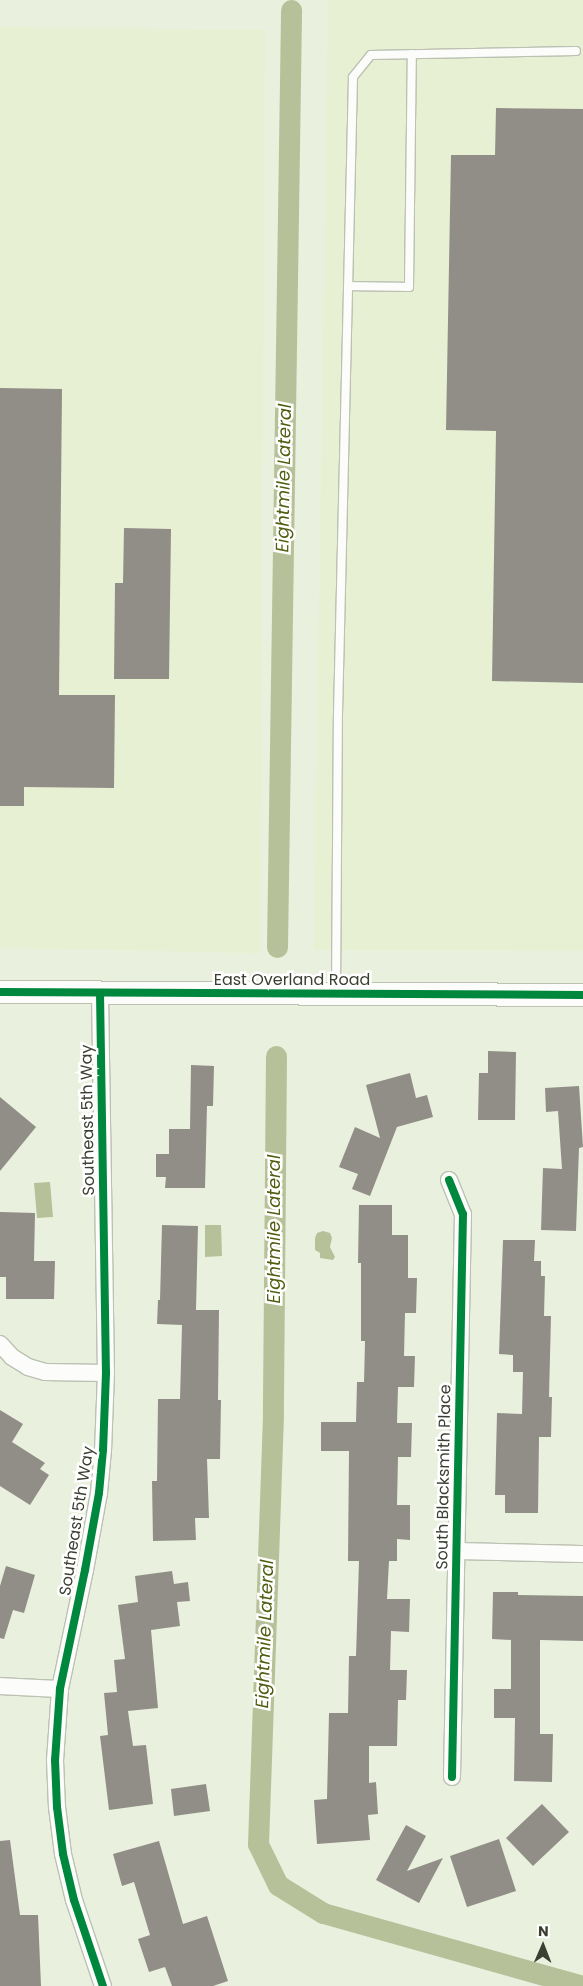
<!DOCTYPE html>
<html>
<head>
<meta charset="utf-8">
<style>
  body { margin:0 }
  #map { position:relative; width:583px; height:1986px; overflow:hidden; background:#eaf0de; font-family:Poppins,sans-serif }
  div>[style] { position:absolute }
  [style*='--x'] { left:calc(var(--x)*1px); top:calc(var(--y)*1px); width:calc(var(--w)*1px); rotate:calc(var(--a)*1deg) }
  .built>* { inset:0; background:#e7f0d2 }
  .water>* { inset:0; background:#b7c199 }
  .canal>* { height:21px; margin:-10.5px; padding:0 10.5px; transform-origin:10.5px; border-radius:10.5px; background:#b7c199 }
  .building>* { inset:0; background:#918e88 }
  .roads { filter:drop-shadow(1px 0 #bcc1b3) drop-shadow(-1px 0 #bcc1b3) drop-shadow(0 1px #bcc1b3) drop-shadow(0 -1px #bcc1b3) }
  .lane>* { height:8px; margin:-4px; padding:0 4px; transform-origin:4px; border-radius:4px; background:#fcfdfa }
  .street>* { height:16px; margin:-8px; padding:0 8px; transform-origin:8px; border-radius:8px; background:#fcfdfa }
  .secondary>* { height:22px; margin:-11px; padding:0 11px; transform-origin:11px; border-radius:11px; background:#fcfdfa }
  .cycleway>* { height:8px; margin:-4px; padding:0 4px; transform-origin:4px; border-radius:4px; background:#00873e }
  span { translate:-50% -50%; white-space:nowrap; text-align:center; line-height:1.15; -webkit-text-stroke:5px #fff; paint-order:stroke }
  .street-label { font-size:16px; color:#3b3f32 }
  .water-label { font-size:18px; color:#505e11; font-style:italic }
  .north { position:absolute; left:518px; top:1921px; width:50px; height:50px; -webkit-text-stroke:4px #fff; paint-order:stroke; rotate:1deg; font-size:14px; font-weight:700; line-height:20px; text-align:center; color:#3b3f32 }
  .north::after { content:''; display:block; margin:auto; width:18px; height:22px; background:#3b3f32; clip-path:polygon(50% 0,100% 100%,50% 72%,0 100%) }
</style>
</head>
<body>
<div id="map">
  <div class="built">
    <i style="clip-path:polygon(328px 0,583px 0,583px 951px,314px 950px)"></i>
    <i style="clip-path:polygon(0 27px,265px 30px,260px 953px,0 948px)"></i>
  </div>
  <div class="water">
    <i style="clip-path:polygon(50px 1182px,53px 1217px,37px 1218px,34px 1183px)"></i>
    <i style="clip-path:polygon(205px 1225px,221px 1225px,222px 1256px,205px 1257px)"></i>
    <i style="clip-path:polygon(323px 1231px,330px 1233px,332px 1238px,330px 1247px,335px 1257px,333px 1260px,320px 1258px,320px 1253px,315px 1250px,315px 1238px,317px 1233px)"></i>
  </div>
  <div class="canal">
    <i style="--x:277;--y:947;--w:937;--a:-89.14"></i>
    <i style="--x:276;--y:1056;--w:359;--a:90.5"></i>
    <i style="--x:273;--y:1415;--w:429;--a:92"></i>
    <i style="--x:258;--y:1844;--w:46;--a:64"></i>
    <i style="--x:278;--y:1885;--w:53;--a:31.9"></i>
    <i style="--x:323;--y:1913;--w:270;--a:15.7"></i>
  </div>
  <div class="building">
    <i style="clip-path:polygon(496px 108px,583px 109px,583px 683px,492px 681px,496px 431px,446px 430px,451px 155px,495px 155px)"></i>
    <i style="clip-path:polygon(0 388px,62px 389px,59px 695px,115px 695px,114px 788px,24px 787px,24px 806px,0 806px)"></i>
    <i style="clip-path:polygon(124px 528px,171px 529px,169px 679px,114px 679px,115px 583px,123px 583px)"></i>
    <i style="clip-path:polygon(488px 1051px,516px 1052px,515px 1120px,478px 1120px,479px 1073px,488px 1073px)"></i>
    <i style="clip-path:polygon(191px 1065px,214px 1066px,213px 1106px,207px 1106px,205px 1188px,165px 1188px,166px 1177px,156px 1177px,156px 1154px,169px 1154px,169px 1129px,190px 1129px)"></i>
    <i style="clip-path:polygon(410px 1073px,416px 1098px,427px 1095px,433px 1117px,397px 1127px,370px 1196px,352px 1189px,358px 1174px,339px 1167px,355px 1127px,380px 1138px,366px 1085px)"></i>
    <i style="clip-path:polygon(579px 1086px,583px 1147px,579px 1148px,576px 1231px,541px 1230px,543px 1168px,562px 1169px,558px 1111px,546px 1112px,545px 1088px)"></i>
    <i style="clip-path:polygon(0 1097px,36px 1127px,0 1171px)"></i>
    <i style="clip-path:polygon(359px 1205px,392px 1205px,392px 1235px,408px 1235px,408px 1278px,417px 1278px,416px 1313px,405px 1313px,404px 1356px,415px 1356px,414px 1387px,398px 1387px,397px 1423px,412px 1423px,411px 1457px,398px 1457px,397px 1505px,410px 1505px,410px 1540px,397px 1539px,397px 1561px,389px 1561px,387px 1599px,410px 1599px,409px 1632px,391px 1631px,390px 1670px,407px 1670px,406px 1700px,398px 1700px,397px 1746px,369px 1746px,369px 1783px,376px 1782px,378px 1814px,368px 1815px,370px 1840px,317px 1844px,314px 1800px,327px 1799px,329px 1713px,348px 1713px,349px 1656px,356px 1656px,359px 1561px,348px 1561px,349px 1451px,321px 1451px,321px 1422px,356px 1422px,357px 1382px,364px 1382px,365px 1341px,361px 1341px,361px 1263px,358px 1263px)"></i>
    <i style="clip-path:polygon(0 1212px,35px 1213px,34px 1261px,55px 1261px,54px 1299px,6px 1299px,6px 1277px,0 1277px)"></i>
    <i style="clip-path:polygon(162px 1225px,198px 1226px,196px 1310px,219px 1310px,218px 1400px,221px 1400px,220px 1459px,207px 1459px,209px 1518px,195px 1518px,196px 1540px,153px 1541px,152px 1481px,157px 1481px,158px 1399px,180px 1399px,182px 1325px,157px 1324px,158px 1300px,160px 1300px)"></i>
    <i style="clip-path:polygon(503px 1240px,535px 1240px,534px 1261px,541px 1261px,541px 1276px,545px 1276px,544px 1316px,551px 1316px,549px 1397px,552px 1397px,551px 1437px,539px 1437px,538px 1513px,505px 1513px,505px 1495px,495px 1495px,497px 1413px,522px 1414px,523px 1372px,513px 1372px,513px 1355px,499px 1354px)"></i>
    <i style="clip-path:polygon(0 1410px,23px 1424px,12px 1442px,45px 1463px,40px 1469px,49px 1475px,30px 1505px,0 1486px)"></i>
    <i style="clip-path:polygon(6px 1566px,35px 1575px,24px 1613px,13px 1610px,4px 1639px,0 1638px,0 1586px)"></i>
    <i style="clip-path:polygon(172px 1571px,174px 1584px,188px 1582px,190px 1601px,177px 1602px,180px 1626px,151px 1630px,158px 1708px,128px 1711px,133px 1746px,146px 1745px,153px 1804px,109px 1810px,100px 1736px,108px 1735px,104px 1693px,117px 1692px,114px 1660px,125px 1659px,118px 1605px,138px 1602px,135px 1576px)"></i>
    <i style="clip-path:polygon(493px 1592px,518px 1592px,518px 1595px,583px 1596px,583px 1641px,540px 1640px,540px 1734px,553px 1734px,552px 1782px,514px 1781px,515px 1718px,494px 1718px,494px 1689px,511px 1689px,511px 1640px,492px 1639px)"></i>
    <i style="clip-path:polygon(206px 1784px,210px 1811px,174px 1816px,171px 1789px)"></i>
    <i style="clip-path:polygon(542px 1804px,569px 1832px,533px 1866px,506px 1838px)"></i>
    <i style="clip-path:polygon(406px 1825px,426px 1836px,407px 1871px,443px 1858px,419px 1903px,376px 1880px)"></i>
    <i style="clip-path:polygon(499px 1839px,516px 1891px,467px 1907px,450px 1856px)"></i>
    <i style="clip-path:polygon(10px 1840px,20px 1915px,38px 1915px,41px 1986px,0 1986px,0 1841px)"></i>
    <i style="clip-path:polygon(159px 1841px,183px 1924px,207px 1916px,228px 1981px,213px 1986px,172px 1986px,165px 1967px,149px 1972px,138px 1939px,150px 1935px,134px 1882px,122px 1886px,113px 1854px)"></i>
  </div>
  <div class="roads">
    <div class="lane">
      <i style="--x:348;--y:286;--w:61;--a:0.9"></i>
      <i style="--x:409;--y:287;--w:233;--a:-89.3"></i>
      <i style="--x:336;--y:991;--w:277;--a:-89.6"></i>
      <i style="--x:338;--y:714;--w:637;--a:-88.65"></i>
      <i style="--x:353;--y:77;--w:28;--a:-51"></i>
      <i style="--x:371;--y:55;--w:205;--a:-1.1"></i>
    </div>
    <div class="street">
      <i style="--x:100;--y:993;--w:380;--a:89.1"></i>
      <i style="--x:106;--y:1373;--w:77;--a:92.2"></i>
      <i style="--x:103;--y:1450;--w:43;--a:95.3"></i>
      <i style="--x:99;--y:1493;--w:78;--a:100.3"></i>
      <i style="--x:85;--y:1570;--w:122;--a:101.9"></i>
      <i style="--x:60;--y:1689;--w:71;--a:94"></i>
      <i style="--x:55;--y:1760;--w:47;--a:87.6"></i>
      <i style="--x:57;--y:1807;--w:47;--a:82.7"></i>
      <i style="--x:63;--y:1854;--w:47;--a:76.6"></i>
      <i style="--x:74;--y:1900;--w:91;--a:71.4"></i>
      <i style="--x:449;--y:1180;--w:37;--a:68"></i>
      <i style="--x:463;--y:1214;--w:563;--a:91.12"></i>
      <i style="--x:0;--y:1344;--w:18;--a:47"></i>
      <i style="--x:12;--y:1357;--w:19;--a:32"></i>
      <i style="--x:28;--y:1367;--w:18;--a:16"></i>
      <i style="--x:45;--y:1372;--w:61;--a:0.9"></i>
      <i style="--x:456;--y:1551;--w:127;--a:1.4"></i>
      <i style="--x:0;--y:1686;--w:60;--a:2.9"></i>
    </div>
    <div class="secondary">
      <i style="--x:0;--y:992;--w:583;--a:0.29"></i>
    </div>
  </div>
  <div class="cycleway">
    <i style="--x:0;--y:992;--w:583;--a:0.29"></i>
    <i style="--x:100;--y:993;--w:380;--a:89.1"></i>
    <i style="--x:106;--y:1373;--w:77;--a:92.2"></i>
    <i style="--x:103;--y:1450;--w:43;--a:95.3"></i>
    <i style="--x:99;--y:1493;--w:78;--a:100.3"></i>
    <i style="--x:85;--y:1570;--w:122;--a:101.9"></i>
    <i style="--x:60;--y:1689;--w:71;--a:94"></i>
    <i style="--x:55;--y:1760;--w:47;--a:87.6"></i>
    <i style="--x:57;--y:1807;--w:47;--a:82.7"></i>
    <i style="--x:63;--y:1854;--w:47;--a:76.6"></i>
    <i style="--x:74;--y:1900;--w:91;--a:71.4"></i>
    <i style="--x:449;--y:1180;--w:37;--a:68"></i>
    <i style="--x:463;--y:1214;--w:563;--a:91.12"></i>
  </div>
  <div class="street-label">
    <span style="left:292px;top:980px">East Overland Road</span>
    <span style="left:88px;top:1120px;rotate:-91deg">Southeast 5th Way</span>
    <span style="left:444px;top:1477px;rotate:-89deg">South Blacksmith Place</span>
    <span style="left:77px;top:1521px;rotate:-81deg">Southeast 5th Way</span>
  </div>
  <div class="water-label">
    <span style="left:284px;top:478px;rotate:-89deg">Eightmile Lateral</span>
    <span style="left:274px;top:1229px;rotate:-90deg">Eightmile Lateral</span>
    <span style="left:265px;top:1634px;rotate:-88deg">Eightmile Lateral</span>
  </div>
  <div class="north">N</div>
</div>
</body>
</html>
